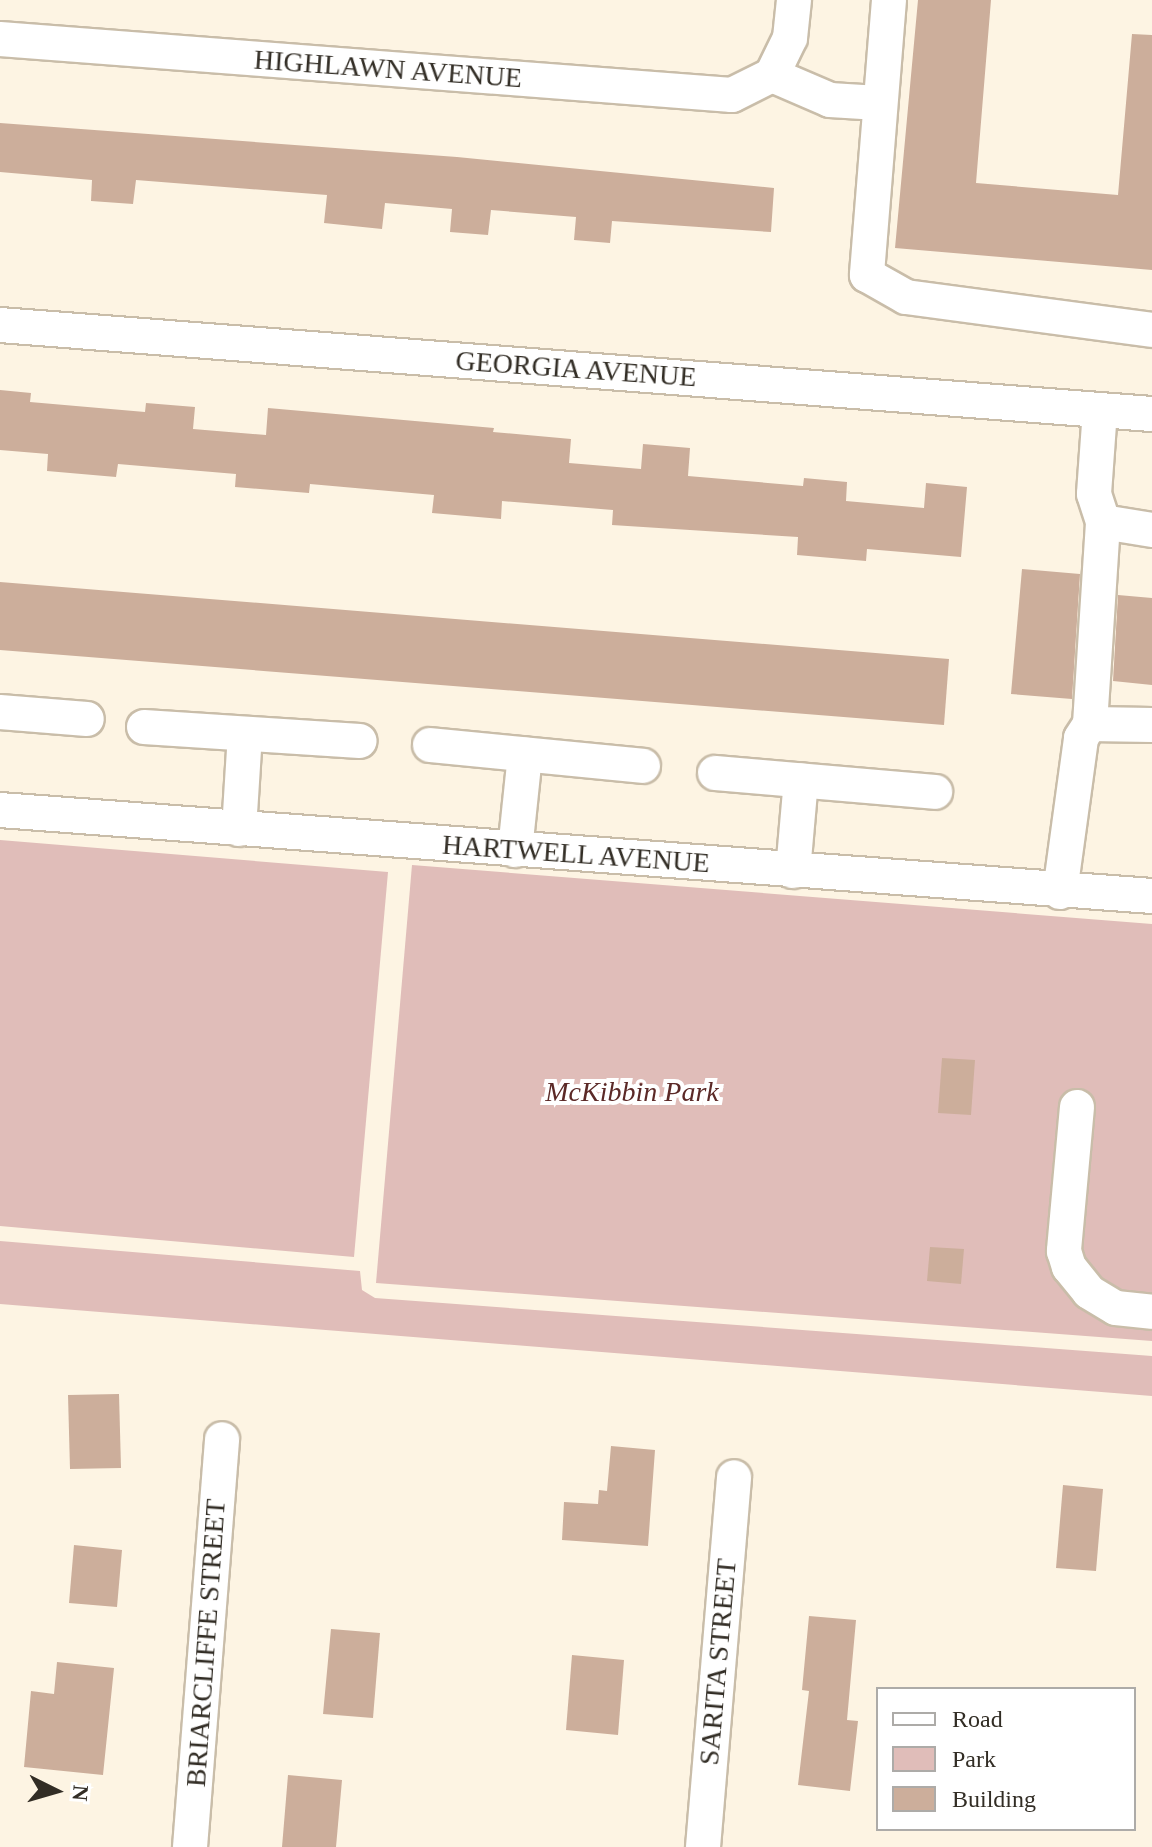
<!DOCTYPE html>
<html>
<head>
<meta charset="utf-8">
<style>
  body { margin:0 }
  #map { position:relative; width:1152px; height:1847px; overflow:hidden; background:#fdf4e3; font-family:Georgia,serif }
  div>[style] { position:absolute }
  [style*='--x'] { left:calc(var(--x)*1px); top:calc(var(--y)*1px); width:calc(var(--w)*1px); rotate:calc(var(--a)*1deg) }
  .green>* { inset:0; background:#e0bdb9 }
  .building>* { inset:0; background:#ccae9b }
  .roads { filter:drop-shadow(2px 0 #c9bda9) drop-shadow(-2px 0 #c9bda9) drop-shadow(0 2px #c9bda9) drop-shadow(0 -2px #c9bda9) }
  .minor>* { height:34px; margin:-17px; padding:0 17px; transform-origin:17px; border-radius:17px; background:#fff }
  span { translate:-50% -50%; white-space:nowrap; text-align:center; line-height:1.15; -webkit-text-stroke:8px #fff; paint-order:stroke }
  .street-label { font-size:28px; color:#322d25 }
  .park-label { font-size:28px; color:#5b2927; font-style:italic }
  .legend { position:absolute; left:876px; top:1687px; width:260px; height:144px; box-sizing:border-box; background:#fff; border:2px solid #adaba8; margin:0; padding:10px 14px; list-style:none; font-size:24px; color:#322d25 }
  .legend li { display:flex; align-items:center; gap:16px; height:40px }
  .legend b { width:40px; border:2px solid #adaba8 }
  .north { position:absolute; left:16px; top:1751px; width:80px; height:80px; -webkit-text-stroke:6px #fff; paint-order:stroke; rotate:95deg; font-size:22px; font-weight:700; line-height:32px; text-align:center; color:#322d25 }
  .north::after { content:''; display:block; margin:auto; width:28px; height:36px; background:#322d25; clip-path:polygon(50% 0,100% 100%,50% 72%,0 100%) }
</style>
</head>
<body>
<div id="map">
  <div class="green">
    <i style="clip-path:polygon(0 840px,388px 872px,354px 1257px,0 1226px)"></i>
    <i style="clip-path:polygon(412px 865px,1152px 924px,1152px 1341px,376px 1283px)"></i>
    <i style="clip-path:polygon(0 1241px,360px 1271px,362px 1290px,375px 1298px,1152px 1356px,1152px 1396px,0 1304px)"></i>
  </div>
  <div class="building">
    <i style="clip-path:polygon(918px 0,991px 0,976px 183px,1118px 195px,1132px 34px,1152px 35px,1152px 270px,895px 248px)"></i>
    <i style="clip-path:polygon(0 123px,457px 157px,774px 188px,771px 232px,612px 221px,610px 243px,574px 240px,576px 217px,491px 210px,488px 235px,450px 232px,452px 209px,385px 203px,382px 229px,324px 223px,327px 195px,136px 180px,133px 204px,91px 201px,92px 180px,0 172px)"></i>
    <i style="clip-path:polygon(0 390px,31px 393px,30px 402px,145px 412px,146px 403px,195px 407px,193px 429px,266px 435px,268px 408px,494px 428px,493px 432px,571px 439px,569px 463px,641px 469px,643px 444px,690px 448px,688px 476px,803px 486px,804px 478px,847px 482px,846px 501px,924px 508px,926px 483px,967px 487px,961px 557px,867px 549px,866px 561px,797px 555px,798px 537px,612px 525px,613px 510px,502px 501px,501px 519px,432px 513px,434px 495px,310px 484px,309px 493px,235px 487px,236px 474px,118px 464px,116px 477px,47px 471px,48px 454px,0 450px)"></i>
    <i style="clip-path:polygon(1022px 569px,1080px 574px,1072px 699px,1011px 694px)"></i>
    <i style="clip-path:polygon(0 582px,949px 659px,944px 725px,0 650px)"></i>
    <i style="clip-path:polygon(1118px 595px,1152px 598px,1152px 685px,1113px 681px)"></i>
    <i style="clip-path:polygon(942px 1058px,975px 1060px,971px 1115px,938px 1113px)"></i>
    <i style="clip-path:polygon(930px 1247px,964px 1249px,961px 1284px,927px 1281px)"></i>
    <i style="clip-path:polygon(119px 1394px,121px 1468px,70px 1469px,68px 1395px)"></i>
    <i style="clip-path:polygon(611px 1446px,655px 1450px,648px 1546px,562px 1540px,564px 1502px,598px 1504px,599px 1490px,607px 1491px)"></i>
    <i style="clip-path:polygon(1063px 1485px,1103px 1489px,1096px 1571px,1056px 1568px)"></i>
    <i style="clip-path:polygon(74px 1545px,122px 1550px,117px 1607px,69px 1603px)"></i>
    <i style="clip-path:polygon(809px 1616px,856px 1620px,847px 1720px,858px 1721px,850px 1791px,798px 1785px,809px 1691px,802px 1690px)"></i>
    <i style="clip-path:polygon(331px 1629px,380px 1633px,373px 1718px,323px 1714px)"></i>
    <i style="clip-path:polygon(572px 1655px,624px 1660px,618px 1735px,566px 1730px)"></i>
    <i style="clip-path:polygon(57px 1662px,114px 1668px,103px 1775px,24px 1767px,31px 1691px,54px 1694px)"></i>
    <i style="clip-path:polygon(288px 1775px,342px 1780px,336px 1847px,282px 1847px)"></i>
  </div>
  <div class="roads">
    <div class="minor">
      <i style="--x:889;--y:0;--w:276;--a:94.6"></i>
      <i style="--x:867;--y:275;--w:45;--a:29.4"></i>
      <i style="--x:906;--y:297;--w:248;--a:7.6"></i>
      <i style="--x:0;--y:39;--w:734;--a:4.37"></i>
      <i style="--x:732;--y:95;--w:45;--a:-26.6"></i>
      <i style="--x:772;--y:75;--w:63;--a:23.3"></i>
      <i style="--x:830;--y:100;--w:49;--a:3.5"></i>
      <i style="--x:772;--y:75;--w:41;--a:-64.1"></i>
      <i style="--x:790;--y:38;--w:38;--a:-84"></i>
      <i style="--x:0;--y:325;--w:1155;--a:4.42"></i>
      <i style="--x:1100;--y:410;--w:84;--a:94.1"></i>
      <i style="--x:1094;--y:494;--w:29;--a:72"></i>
      <i style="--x:1103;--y:522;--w:50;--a:9.3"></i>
      <i style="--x:0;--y:712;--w:87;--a:4.6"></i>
      <i style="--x:1090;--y:724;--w:202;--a:-86.3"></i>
      <i style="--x:144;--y:727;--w:216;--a:3.7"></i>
      <i style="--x:430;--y:745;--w:214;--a:5.6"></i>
      <i style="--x:715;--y:773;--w:221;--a:4.9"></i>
      <i style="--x:0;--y:810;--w:1155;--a:4.27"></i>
      <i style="--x:239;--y:829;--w:95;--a:-86.4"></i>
      <i style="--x:515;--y:850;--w:96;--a:-84"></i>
      <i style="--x:793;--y:871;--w:91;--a:-85"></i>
      <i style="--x:1060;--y:892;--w:155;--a:-82.2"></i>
      <i style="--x:1081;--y:738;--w:17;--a:-57"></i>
      <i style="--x:1090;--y:724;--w:62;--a:0.9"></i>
      <i style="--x:1077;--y:1107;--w:145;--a:95.2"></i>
      <i style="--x:1064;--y:1251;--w:17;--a:73"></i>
      <i style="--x:1069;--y:1267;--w:32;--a:51"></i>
      <i style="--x:1089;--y:1292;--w:31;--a:31"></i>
      <i style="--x:1116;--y:1308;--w:36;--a:6"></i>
      <i style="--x:190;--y:1847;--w:409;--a:-85.5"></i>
      <i style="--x:703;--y:1847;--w:371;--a:-85.2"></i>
    </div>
  </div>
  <div class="street-label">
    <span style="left:388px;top:69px;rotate:4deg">HIGHLAWN AVENUE</span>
    <span style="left:576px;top:369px;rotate:4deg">GEORGIA AVENUE</span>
    <span style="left:576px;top:854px;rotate:4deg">HARTWELL AVENUE</span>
    <span style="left:206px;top:1643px;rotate:-86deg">BRIARCLIFFE STREET</span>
    <span style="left:718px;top:1662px;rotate:-85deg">SARITA STREET</span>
  </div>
  <div class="park-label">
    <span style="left:632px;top:1092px">McKibbin Park</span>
  </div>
  <ul class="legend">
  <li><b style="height:10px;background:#fff"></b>Road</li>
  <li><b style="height:22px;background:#e0bdb9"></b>Park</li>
  <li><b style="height:22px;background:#ccae9b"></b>Building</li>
  </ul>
  <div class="north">N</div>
</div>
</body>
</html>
